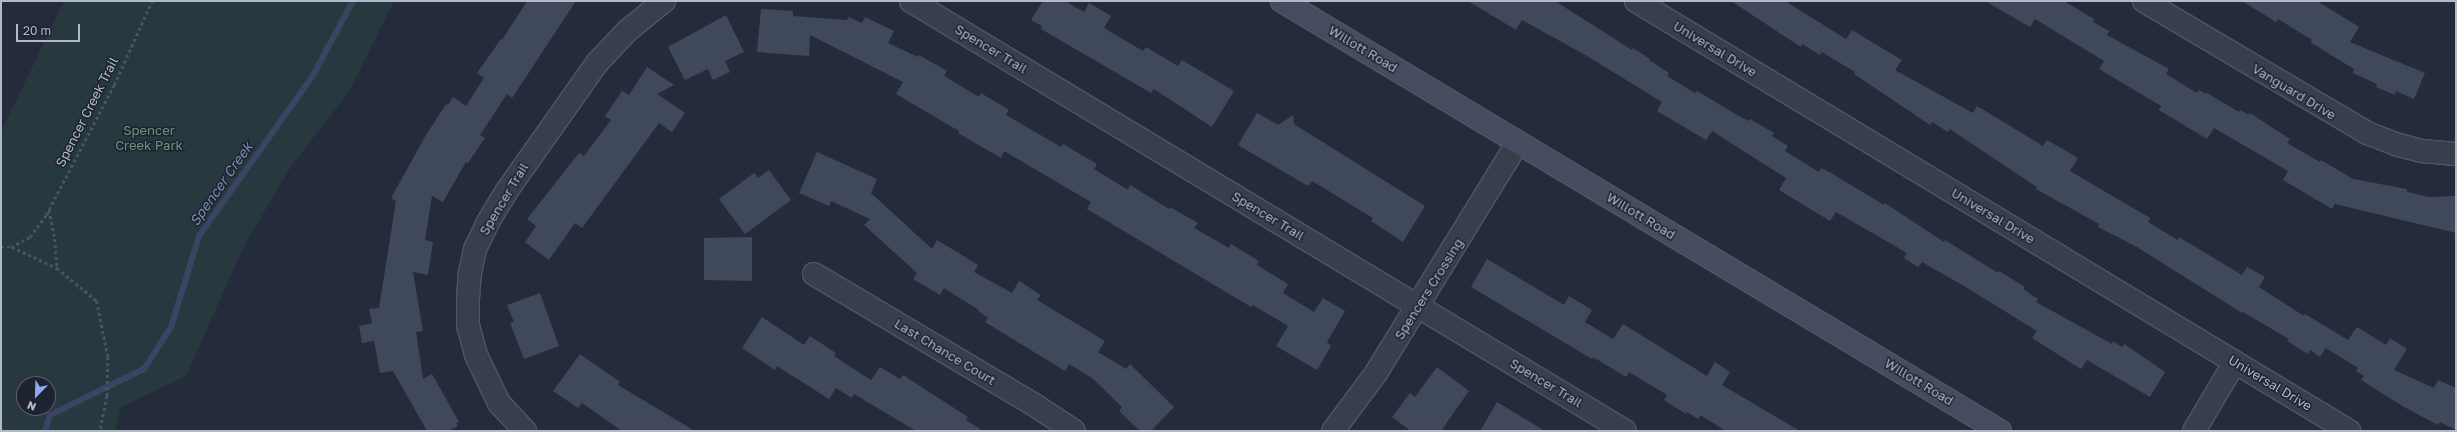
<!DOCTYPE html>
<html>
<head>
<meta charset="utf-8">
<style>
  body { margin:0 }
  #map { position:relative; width:2457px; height:432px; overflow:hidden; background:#242b3b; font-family:"Golos Text",sans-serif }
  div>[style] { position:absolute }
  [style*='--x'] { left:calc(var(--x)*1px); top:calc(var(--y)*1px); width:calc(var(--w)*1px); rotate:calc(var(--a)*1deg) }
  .green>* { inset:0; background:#27393e }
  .stream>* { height:6px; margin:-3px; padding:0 3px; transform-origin:3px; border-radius:3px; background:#394562 }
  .building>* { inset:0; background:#40495b }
  .path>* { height:2.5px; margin-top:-1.25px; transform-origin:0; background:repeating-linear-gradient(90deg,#46565c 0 3px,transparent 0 6px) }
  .roads { filter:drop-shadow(1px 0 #505664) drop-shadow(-1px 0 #505664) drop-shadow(0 1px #505664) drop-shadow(0 -1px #505664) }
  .minor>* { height:22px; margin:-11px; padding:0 11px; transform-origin:11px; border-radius:11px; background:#383e4c }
  .secondary>* { height:22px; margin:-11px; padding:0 11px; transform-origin:11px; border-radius:11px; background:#464c5f }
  span { translate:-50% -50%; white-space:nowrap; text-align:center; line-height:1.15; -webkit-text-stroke:3px #1d2331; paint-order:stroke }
  .street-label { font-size:13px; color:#b3b9c7 }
  .park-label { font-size:13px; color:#6b977a }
  .water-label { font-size:14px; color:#7c8cae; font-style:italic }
  .frame { position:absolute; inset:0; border:2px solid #b3b9c7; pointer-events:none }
  .north { position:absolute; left:16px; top:376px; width:40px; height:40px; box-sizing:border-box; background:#1d2331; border:1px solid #595f6d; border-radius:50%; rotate:203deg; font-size:11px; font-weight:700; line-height:16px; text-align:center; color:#b3b9c7 }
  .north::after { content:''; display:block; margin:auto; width:14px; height:18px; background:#8ca8f3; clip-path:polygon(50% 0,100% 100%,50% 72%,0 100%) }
  .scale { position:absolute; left:16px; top:24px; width:64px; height:18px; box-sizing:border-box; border:2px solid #b3b9c7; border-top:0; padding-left:5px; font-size:12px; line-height:14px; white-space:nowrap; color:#b3b9c7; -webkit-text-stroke:3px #1d2331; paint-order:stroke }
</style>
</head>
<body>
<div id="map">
  <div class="green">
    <i style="clip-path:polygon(evenodd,64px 1px,394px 1px,349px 92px,292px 165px,245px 244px,186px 376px,120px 408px,116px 431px,1px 431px,1px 132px,64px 1px,24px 384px,48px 384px,48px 408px,24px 408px,24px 384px)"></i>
  </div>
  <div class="stream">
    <i style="--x:45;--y:431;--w:17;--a:-73"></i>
    <i style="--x:50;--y:415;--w:105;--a:-26.1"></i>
    <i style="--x:144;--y:369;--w:50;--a:-57.3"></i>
    <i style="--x:171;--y:327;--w:95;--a:-72.9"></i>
    <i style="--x:199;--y:236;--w:195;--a:-54.6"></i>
    <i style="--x:312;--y:77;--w:86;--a:-61.7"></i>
  </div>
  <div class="building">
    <i style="clip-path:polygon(527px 1px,576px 1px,512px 98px,507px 94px,480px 135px,485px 138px,468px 163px,466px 162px,443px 202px,432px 196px,425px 240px,433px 242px,428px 275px,413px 272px,423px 331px,416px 332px,423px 379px,432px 374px,459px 422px,456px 423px,458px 426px,448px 431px,427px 431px,393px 371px,380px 373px,374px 341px,362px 343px,359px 326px,372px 323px,369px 309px,379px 308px,396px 201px,391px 198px,426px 135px,446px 104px,448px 105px,453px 97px,466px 106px,484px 78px,477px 73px,501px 39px,502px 40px)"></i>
    <i style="clip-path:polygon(1043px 1px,1065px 1px,1084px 12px,1089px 3px,1111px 16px,1104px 28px,1143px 51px,1146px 47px,1178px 66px,1182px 60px,1234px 91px,1212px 127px,1154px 89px,1151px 93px,1041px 29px,1042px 26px,1031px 20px)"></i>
    <i style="clip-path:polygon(1468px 1px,1555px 1px,1632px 50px,1633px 48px,1650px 59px,1649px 60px,1669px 73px,1667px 76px,1695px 93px,1697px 91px,1739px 116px,1749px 121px,1750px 119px,1774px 133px,1772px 136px,1788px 146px,1785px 151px,1819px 172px,1821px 168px,1831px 173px,1884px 205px,1885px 203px,1944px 242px,1945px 240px,1998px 273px,1999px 271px,2025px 287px,2023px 289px,2038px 299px,2036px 302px,2112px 344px,2113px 341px,2122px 347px,2124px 344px,2165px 372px,2150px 397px,2087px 360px,2081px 369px,2032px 338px,2037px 331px,1964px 286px,1922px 262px,1918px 267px,1904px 258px,1907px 253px,1836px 212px,1830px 221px,1779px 190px,1786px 178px,1712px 131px,1706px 140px,1657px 111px,1662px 102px,1587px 56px,1522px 20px,1516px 30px)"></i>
    <i style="clip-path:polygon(1731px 1px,1785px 1px,1846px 39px,1852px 30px,1902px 60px,1895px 70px,1973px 113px,1977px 106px,2043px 146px,2047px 140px,2078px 158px,2070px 171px,2150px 218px,2148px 222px,2178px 240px,2179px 237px,2242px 275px,2247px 267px,2265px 277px,2259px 287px,2304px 316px,2305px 314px,2348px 340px,2357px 327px,2386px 345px,2390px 338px,2407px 349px,2394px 370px,2434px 388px,2438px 380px,2456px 388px,2456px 430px,2440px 422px,2438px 425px,2404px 407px,2361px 380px,2364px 376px,2356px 371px,2358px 368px,2326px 348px,2320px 357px,2310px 350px,2308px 354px,2287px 341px,2289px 339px,2243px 312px,2242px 313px,2137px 247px,2098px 227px,2099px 224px,2036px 189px,2037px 187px,1950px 129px,1948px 132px,1932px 122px,1930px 125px,1854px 74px,1855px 72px,1822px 52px,1820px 55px,1802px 44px,1801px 47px)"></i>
    <i style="clip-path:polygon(1985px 1px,2064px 1px,2094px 19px,2093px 22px,2109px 31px,2107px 35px,2169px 69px,2166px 74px,2197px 93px,2199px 90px,2206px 94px,2207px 93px,2239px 112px,2240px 110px,2249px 115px,2250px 113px,2290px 139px,2287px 143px,2320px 162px,2321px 160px,2353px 179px,2407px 189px,2407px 192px,2429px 197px,2456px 196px,2456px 233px,2335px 204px,2332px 209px,2283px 180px,2288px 171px,2214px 128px,2207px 139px,2159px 110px,2161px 106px,2099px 69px,2104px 61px,2035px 19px,2030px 27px)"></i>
    <i style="clip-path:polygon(2242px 1px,2317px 1px,2359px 27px,2350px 42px,2425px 73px,2414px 99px,2396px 91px,2395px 95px,2376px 87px,2377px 84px,2353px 73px,2354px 69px,2310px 42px,2312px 40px,2278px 19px,2276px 22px)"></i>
    <i style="clip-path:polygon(761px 9px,793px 11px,793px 16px,847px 20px,848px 17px,862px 23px,865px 17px,894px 31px,888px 43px,918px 57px,919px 55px,947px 71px,944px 76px,979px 97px,981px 93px,1009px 110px,1006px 115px,1061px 147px,1063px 144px,1097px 164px,1094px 169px,1128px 190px,1130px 185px,1169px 209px,1170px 207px,1198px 223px,1194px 228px,1229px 248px,1231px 244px,1259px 261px,1257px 265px,1288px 284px,1283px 293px,1314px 312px,1323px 298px,1345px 311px,1327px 342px,1331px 346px,1317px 370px,1276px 346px,1288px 326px,1253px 305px,1251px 307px,1087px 209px,1091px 202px,1004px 151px,1001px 158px,958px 133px,959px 131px,896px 94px,903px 82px,810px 35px,809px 56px,757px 52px)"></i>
    <i style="clip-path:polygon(726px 15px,744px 52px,725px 61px,730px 72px,713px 80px,708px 69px,685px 80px,668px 47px)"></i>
    <i style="clip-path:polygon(647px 67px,674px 85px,657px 94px,685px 113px,672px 132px,659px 123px,582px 228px,575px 223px,549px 260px,525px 242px,536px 226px,527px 219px,579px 153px,584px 156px,611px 120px,605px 116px,622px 91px,629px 95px)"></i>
    <i style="clip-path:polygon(1257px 113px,1278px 125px,1293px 115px,1294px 124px,1425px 206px,1403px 242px,1371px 221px,1373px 218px,1312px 181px,1308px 186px,1238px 145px)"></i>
    <i style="clip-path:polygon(817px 152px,877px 179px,871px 193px,932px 249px,937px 240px,978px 265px,974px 272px,1012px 293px,1019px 281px,1041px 295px,1037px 300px,1105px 341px,1098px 352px,1126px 369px,1130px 364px,1174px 407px,1151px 431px,1140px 431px,1119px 411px,1122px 407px,1092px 378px,1069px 364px,1065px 371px,985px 322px,988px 318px,978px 311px,979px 310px,944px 288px,940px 295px,913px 279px,917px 273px,864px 225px,870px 219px,831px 201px,829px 206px,799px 193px)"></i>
    <i style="clip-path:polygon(769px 170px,791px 200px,745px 234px,719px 199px,754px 173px,758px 178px)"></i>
    <i style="clip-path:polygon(752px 237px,752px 281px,704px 280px,704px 238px)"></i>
    <i style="clip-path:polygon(1487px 259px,1564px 305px,1569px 296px,1592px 310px,1585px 322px,1613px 339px,1623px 324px,1707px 376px,1715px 362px,1730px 372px,1722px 385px,1800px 431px,1726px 431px,1700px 415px,1698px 419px,1687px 412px,1686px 414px,1664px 400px,1667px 395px,1629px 372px,1626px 377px,1593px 357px,1592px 359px,1471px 287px)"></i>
    <i style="clip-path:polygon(540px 293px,559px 346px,524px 359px,510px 323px,514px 322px,507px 305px)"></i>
    <i style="clip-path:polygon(762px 317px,804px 345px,810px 336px,836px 353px,834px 356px,871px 380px,880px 367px,900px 379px,903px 375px,968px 417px,966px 420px,983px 431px,916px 431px,854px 394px,852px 398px,836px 388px,829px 399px,777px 366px,775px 370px,742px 348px)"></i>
    <i style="clip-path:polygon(580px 354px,620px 382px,618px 385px,695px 431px,622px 431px,582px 403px,578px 408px,553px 391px)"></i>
    <i style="clip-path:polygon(1437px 367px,1469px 391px,1441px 431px,1411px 431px,1392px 417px,1410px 393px,1415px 397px)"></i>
    <i style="clip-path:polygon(1497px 402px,1545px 431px,1480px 431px)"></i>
  </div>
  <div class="path">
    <i style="--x:49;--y:210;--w:30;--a:78"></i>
    <i style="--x:55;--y:239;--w:29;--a:86"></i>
    <i style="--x:1;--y:247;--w:10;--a:0"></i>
    <i style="--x:11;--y:247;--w:21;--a:-28"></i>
    <i style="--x:30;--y:237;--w:27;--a:-54"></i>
    <i style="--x:46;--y:215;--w:147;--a:-62.4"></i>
    <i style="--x:114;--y:85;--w:92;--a:-65.7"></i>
    <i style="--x:12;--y:247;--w:50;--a:25"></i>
    <i style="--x:57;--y:268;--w:52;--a:39.5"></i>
    <i style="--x:97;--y:301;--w:57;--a:78.9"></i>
    <i style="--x:108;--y:357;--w:39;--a:91"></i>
    <i style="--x:107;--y:396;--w:36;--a:101"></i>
  </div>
  <div class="roads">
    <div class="minor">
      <i style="--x:911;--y:1;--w:833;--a:31.06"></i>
      <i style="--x:1636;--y:1;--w:833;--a:31.09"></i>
      <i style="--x:2144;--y:1;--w:259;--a:30.6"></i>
      <i style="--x:2367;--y:133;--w:30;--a:21"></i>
      <i style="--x:2395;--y:144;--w:28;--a:15"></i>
      <i style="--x:2422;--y:151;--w:34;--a:5"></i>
      <i style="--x:814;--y:274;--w:258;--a:30.7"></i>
      <i style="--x:1036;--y:406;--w:45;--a:33.3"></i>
      <i style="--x:525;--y:431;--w:38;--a:-133"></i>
      <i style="--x:499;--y:403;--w:53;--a:-115.6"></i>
      <i style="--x:476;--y:355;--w:30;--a:-105"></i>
      <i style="--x:468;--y:326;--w:27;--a:-90"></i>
      <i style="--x:468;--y:299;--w:26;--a:-86"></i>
      <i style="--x:470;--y:273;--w:25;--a:-78"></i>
      <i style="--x:475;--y:249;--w:30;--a:-64"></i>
      <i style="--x:488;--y:222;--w:35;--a:-59"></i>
      <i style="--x:506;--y:192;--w:158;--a:-54.8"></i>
      <i style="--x:597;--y:63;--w:44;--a:-46.8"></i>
      <i style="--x:627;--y:31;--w:48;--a:-39"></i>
      <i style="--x:1333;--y:431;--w:72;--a:-53.4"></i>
      <i style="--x:1376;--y:373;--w:271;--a:-58.4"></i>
      <i style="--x:2194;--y:431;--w:80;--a:-59.3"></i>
    </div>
    <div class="secondary">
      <i style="--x:1282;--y:1;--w:837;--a:30.92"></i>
    </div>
  </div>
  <div class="street-label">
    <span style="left:991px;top:49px;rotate:31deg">Spencer Trail</span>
    <span style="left:1363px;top:49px;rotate:31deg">Willott Road</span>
    <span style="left:1715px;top:49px;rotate:31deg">Universal Drive</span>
    <span style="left:2294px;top:92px;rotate:31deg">Vanguard Drive</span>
    <span style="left:87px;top:112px;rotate:-63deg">Spencer Creek Trail</span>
    <span style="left:504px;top:199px;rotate:-59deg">Spencer Trail</span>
    <span style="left:1268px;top:216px;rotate:31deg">Spencer Trail</span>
    <span style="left:1641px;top:216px;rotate:31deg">Willott Road</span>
    <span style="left:1993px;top:216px;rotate:31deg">Universal Drive</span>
    <span style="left:1429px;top:289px;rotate:-58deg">Spencers Crossing</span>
    <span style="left:945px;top:352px;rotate:31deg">Last Chance Court</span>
    <span style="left:1919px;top:382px;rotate:31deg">Willott Road</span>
    <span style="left:1546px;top:383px;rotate:31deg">Spencer Trail</span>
    <span style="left:2270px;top:383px;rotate:31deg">Universal Drive</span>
  </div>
  <div class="park-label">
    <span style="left:149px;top:138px">Spencer<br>Creek Park</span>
  </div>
  <div class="water-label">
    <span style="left:221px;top:184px;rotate:-55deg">Spencer Creek</span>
  </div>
  <div class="frame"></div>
  <div class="north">N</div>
  <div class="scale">20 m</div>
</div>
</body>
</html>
